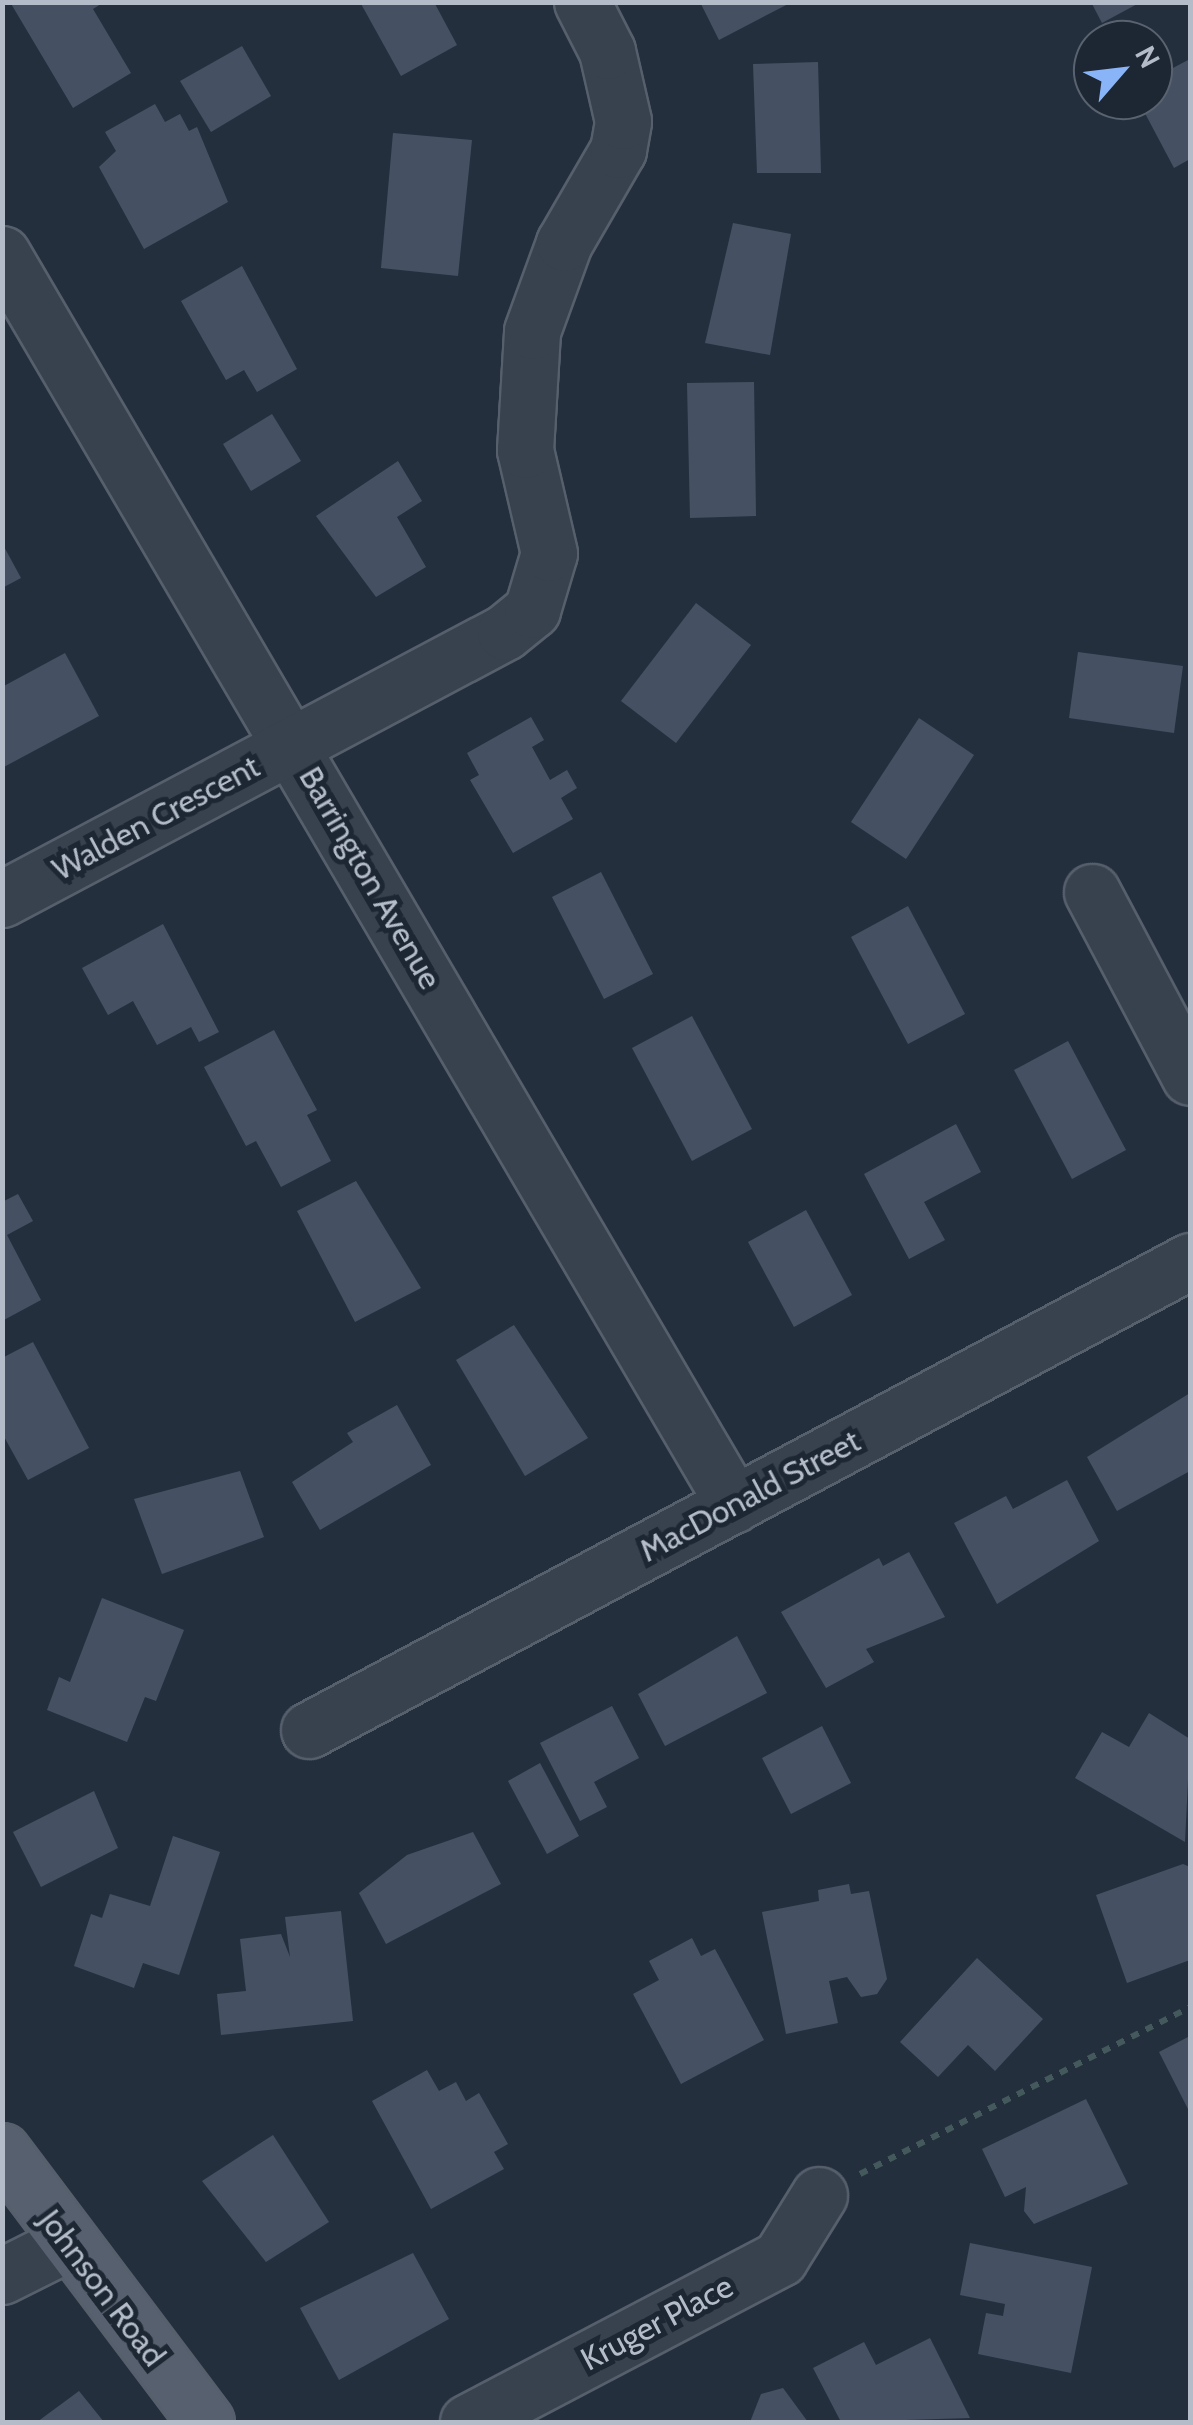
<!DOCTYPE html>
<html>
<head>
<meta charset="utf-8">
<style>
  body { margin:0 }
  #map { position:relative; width:1193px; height:2425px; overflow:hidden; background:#242f3e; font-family:Cabin,sans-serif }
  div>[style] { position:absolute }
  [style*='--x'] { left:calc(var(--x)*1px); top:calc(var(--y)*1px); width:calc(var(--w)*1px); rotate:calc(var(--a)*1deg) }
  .building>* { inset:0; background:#455162 }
  .path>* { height:6px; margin-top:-3px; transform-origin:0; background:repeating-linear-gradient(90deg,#44595c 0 8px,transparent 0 16px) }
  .roads { filter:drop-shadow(2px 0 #565f6c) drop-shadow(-2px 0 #565f6c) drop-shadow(0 2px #565f6c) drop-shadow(0 -2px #565f6c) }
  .minor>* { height:55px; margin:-27.5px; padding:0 27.5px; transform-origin:27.5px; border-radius:27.5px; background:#38414e }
  .major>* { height:55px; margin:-27.5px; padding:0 27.5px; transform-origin:27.5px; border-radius:27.5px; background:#56606e }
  span { translate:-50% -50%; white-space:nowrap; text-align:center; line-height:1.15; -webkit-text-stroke:10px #1d2633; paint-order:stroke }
  .street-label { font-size:32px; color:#b4bcc9 }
  .frame { position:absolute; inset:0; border:5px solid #b4bcc9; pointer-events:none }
  .north { position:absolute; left:1073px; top:20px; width:100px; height:100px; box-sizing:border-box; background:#1d2633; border:2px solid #59626f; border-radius:50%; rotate:62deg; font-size:28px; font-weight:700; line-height:40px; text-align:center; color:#b4bcc9 }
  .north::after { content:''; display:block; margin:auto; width:35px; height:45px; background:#8ab4f8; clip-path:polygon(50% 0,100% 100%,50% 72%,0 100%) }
</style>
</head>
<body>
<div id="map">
  <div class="building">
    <i style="clip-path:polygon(10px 2px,104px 2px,93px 9px,131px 73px,73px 108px)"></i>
    <i style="clip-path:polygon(360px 2px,434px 2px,457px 45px,401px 76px)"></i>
    <i style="clip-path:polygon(792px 2px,719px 40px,701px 4px,703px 2px)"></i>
    <i style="clip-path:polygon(1091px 2px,1141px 2px,1102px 23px)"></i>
    <i style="clip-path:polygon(1158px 45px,1171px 69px,1190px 59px,1190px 159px,1174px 168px,1138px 100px,1153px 100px)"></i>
    <i style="clip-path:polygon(242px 46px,271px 96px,211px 132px,180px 81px)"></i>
    <i style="clip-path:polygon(818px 62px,821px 173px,757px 173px,753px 64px)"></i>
    <i style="clip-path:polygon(155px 104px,165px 122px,180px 114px,189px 131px,197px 127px,228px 202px,144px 249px,99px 167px,116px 151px,105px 132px)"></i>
    <i style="clip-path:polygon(393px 133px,472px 140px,458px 276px,381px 268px)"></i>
    <i style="clip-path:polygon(733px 223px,791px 234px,770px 355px,705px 343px)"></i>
    <i style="clip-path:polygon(242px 266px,297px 369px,257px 392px,244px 370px,226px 380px,181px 301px)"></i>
    <i style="clip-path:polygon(754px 382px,756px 516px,690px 518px,687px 383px)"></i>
    <i style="clip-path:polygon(272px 414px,301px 461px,251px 491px,223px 444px)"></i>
    <i style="clip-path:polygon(398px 461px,422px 501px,397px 517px,426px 567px,376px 597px,316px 516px)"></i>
    <i style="clip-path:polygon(2px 543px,21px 578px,4px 587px,2px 583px)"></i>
    <i style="clip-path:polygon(696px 603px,751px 645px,676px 743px,621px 701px)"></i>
    <i style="clip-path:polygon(1078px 652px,1183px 666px,1174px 733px,1069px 718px)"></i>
    <i style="clip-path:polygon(65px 653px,99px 716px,2px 768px,2px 687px)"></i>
    <i style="clip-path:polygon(531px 717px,544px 740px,532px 747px,550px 780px,567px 770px,577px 788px,561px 798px,573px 819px,513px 853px,470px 780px,479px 775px,467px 753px)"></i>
    <i style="clip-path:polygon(919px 718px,974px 755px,906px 859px,851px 822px)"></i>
    <i style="clip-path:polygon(601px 872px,653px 974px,604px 999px,552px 897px)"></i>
    <i style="clip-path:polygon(908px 906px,965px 1014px,908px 1044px,851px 937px)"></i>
    <i style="clip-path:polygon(163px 924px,219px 1032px,199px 1042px,191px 1027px,157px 1045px,133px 1001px,108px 1015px,82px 968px)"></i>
    <i style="clip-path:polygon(692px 1016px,752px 1129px,692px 1161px,632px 1048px)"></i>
    <i style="clip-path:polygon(274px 1030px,317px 1110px,307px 1115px,331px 1161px,281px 1187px,256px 1141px,246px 1146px,204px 1067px)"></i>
    <i style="clip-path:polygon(1068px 1041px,1126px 1150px,1072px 1179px,1014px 1070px)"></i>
    <i style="clip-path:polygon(956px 1124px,981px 1172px,924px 1202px,945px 1240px,909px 1259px,864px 1174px)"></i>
    <i style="clip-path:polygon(356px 1181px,421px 1288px,355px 1322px,297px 1211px)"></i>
    <i style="clip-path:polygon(18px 1194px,33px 1221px,7px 1235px,41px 1300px,2px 1321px,2px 1202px)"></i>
    <i style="clip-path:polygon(806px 1210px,852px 1295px,794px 1327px,748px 1242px)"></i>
    <i style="clip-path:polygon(514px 1325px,588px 1438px,525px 1476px,456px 1360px)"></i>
    <i style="clip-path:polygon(33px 1342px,89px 1448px,28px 1480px,2px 1433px,2px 1358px)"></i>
    <i style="clip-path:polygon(1190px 1393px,1190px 1471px,1117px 1511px,1087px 1457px)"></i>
    <i style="clip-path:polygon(397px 1405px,431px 1465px,320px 1530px,292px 1482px,353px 1442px,347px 1433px)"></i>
    <i style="clip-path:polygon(240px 1471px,264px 1537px,162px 1574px,134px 1499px)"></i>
    <i style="clip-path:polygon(1067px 1480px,1099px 1541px,997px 1604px,954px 1523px,1006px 1496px,1013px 1509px)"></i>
    <i style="clip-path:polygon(909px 1552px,945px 1617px,866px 1649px,874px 1662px,826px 1688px,781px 1612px,879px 1558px,883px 1566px)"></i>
    <i style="clip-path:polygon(102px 1598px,184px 1630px,156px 1701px,145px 1697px,127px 1742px,47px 1710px,59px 1677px,70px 1682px)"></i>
    <i style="clip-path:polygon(737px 1636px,767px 1693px,665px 1746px,638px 1694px)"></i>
    <i style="clip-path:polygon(612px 1706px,639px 1758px,594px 1782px,607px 1807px,580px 1821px,540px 1743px)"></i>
    <i style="clip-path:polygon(1149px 1713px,1190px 1739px,1185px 1842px,1075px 1778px,1102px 1732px,1129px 1747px)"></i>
    <i style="clip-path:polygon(822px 1726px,851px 1783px,791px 1814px,762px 1758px)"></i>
    <i style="clip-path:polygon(540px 1763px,579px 1836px,547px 1854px,508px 1781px)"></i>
    <i style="clip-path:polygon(94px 1791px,118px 1848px,41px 1887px,13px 1832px)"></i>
    <i style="clip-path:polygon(473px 1832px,501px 1884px,386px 1944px,359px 1893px,407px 1855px)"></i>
    <i style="clip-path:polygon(173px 1836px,220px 1852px,179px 1975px,143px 1963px,134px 1988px,74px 1966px,91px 1914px,102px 1918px,110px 1894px,150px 1906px)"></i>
    <i style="clip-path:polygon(1183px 1864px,1190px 1867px,1190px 1960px,1127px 1983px,1096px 1895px)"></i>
    <i style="clip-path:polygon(849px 1884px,851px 1894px,869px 1891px,887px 1979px,877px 1994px,861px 1997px,847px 1977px,829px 1981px,838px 2023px,786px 2034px,762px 1912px,819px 1901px,818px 1890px)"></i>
    <i style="clip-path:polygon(341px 1911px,353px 2021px,221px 2035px,217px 1994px,246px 1991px,240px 1939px,281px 1934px,290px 1957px,285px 1917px)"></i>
    <i style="clip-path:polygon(692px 1938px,701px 1956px,715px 1949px,764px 2040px,681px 2084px,633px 1994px,659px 1980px,649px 1961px)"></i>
    <i style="clip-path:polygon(977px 1958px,1043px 2019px,995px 2071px,968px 2045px,938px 2077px,900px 2042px)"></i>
    <i style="clip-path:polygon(1190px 2036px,1190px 2113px,1159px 2052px)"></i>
    <i style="clip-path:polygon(427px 2070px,439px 2091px,456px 2082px,466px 2101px,479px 2093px,508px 2144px,494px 2152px,504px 2169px,431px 2209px,372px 2101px)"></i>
    <i style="clip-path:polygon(1086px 2099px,1128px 2184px,1034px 2224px,1024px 2211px,1026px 2187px,1005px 2197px,982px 2149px)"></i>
    <i style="clip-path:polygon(273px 2135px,329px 2222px,266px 2262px,202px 2181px)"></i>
    <i style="clip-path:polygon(970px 2243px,1092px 2267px,1071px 2373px,978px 2354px,986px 2313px,1003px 2316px,1005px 2304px,960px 2295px)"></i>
    <i style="clip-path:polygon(413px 2253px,449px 2319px,339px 2380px,300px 2308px)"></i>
    <i style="clip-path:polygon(930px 2338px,970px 2418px,841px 2422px,813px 2368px,864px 2342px,876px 2365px)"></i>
    <i style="clip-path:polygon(783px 2388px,808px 2422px,750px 2422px,761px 2394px)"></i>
    <i style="clip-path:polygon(79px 2391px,104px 2422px,37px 2422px)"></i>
  </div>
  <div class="path">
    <i style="--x:860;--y:2174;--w:370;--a:-26.8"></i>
  </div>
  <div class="roads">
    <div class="minor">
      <i style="--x:2;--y:254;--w:1449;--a:59.65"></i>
      <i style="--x:1092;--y:892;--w:209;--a:62.1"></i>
      <i style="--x:2;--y:899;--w:569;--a:-27.96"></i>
      <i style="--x:505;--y:632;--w:35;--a:-39"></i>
      <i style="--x:532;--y:610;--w:59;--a:-73.4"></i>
      <i style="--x:549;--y:553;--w:106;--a:-103.1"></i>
      <i style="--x:525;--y:450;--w:119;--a:-86.6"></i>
      <i style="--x:532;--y:331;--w:94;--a:-70"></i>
      <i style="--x:564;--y:243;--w:108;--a:-59.9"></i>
      <i style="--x:618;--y:150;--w:29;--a:-80"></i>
      <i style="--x:623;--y:121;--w:72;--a:-102.9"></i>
      <i style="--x:607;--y:51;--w:55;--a:-117"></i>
      <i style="--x:309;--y:1730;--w:998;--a:-28.03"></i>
      <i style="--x:2;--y:2276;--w:72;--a:-26.6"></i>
      <i style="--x:468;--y:2422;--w:352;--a:-27.7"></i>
      <i style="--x:780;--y:2258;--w:74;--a:-58.2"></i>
    </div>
    <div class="major">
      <i style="--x:2;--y:2151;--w:339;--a:53"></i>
    </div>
  </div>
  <div class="street-label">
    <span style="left:156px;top:818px;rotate:-28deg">Walden Crescent</span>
    <span style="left:370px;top:878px;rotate:60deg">Barrington Avenue</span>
    <span style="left:750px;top:1496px;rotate:-28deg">MacDonald Street</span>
    <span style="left:102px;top:2288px;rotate:53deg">Johnson Road</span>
    <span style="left:657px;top:2323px;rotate:-28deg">Kruger Place</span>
  </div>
  <div class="frame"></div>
  <div class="north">N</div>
</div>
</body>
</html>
